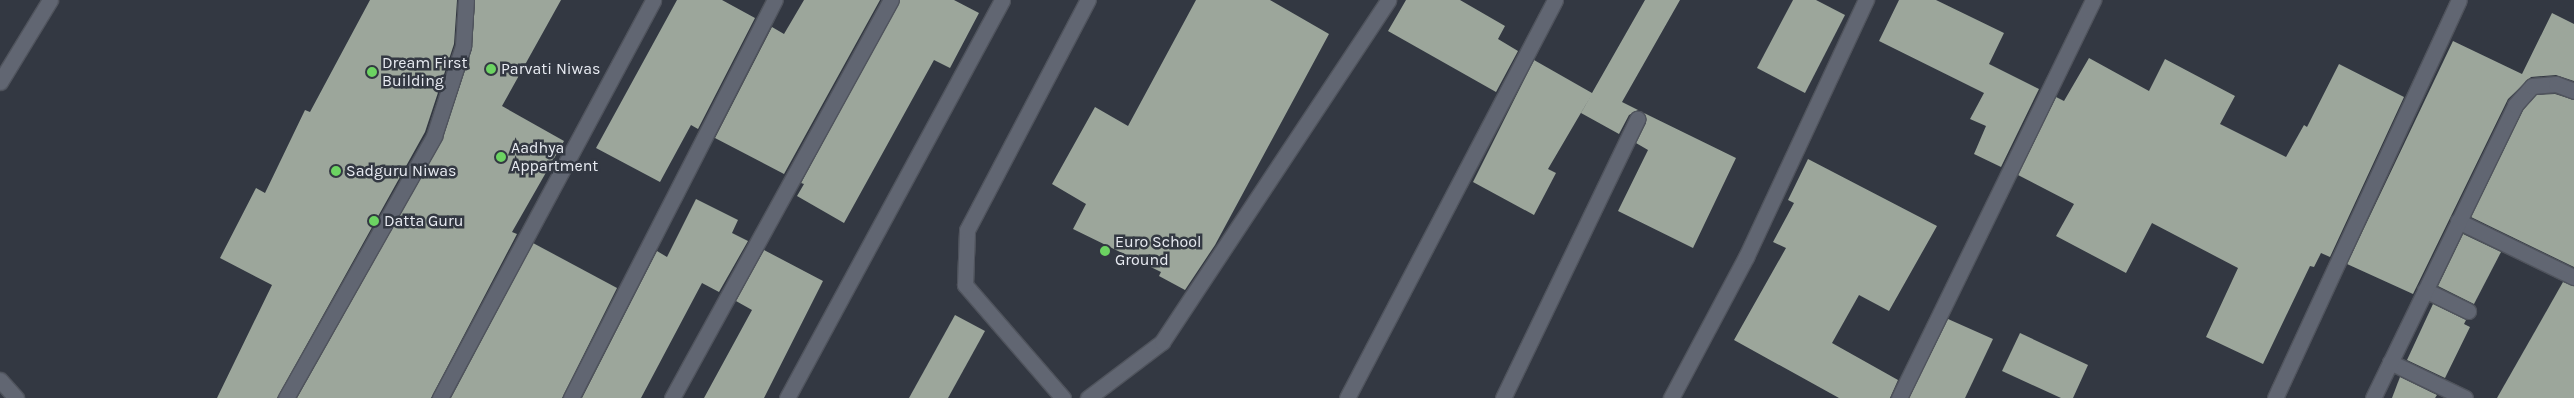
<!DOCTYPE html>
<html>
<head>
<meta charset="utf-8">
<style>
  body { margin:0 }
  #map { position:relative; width:2574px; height:398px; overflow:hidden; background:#333842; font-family:Karla,sans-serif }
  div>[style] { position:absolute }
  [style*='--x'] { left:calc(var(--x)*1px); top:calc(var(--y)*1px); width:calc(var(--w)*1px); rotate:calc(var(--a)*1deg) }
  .building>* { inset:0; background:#9ca69b }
  .roads { filter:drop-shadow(1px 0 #50545d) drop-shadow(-1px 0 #50545d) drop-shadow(0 1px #50545d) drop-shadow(0 -1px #50545d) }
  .lane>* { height:15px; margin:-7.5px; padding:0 7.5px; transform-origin:7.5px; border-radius:7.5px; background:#616672 }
  .street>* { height:15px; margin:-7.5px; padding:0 7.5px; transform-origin:7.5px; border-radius:7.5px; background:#616672 }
  .dots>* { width:14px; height:14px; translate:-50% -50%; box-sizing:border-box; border:2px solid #333842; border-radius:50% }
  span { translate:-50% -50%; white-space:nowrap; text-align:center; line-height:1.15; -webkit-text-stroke:5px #333842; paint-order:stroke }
  .poi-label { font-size:16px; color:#e8ebf2 }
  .left { translate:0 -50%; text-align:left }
</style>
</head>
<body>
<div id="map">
  <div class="building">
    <i style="clip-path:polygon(370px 0,457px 0,454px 44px,425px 132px,277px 398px,217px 398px,272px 285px,220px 258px,256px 188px,265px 193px,305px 110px,310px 112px)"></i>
    <i style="clip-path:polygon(475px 0,561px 0,502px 106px,564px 141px,512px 232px,517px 234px,431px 398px,297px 398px,442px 140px,472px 49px)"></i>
    <i style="clip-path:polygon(677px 0,722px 0,755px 18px,698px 129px,691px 125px,660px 182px,596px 148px)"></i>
    <i style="clip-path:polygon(804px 0,880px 0,784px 174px,715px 138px,772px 27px,784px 34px)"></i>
    <i style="clip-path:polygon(900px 0,954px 0,979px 13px,950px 68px,934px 60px,844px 223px,797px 196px,804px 184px,801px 183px)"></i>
    <i style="clip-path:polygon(1196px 0,1270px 0,1329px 34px,1215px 245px,1185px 290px,1159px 276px,1161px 272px,1073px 229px,1086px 204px,1052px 184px,1095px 107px,1128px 126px)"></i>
    <i style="clip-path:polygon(1406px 0,1460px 0,1505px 26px,1498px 39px,1518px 51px,1496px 92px,1388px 31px)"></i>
    <i style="clip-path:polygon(1645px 0,1680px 0,1622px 102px,1638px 110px,1629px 115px,1619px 134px,1581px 113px,1592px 94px,1548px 169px,1556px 173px,1534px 215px,1473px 182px,1534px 60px,1592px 93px)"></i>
    <i style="clip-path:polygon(1793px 0,1816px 0,1845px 15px,1805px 93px,1757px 68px)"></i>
    <i style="clip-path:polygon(1899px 0,1936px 0,2004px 33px,1989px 64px,2039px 89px,2001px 167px,1974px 154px,1986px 126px,1970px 119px,1984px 93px,1879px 41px)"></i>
    <i style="clip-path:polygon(2552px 13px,2574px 24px,2574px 81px,2556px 75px,2531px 77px,2508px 99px,2413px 294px,2347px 264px,2453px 41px,2522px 74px)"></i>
    <i style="clip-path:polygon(2089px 58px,2149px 91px,2165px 59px,2235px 96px,2220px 124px,2286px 157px,2304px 125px,2307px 127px,2339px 64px,2404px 97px,2330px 257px,2321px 253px,2314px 267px,2310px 266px,2263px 364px,2206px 337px,2238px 268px,2152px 223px,2126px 273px,2056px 236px,2074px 204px,2018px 175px,2056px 97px,2064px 101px)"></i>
    <i style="clip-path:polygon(2555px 94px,2574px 100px,2574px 267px,2471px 217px,2523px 110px,2536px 95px)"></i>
    <i style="clip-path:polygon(1644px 113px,1736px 158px,1693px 248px,1618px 211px,1648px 150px,1636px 143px,1646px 123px)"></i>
    <i style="clip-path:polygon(1808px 159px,1937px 226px,1889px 311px,1859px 295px,1832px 343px,1898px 380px,1890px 398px,1839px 398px,1734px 340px,1786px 248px,1773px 242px,1794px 203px,1788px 200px)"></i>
    <i style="clip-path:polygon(696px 199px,738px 220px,732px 233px,748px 241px,719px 292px,702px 283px,641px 398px,582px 398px,657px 251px,667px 257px)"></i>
    <i style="clip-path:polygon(2463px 234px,2501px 252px,2474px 304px,2438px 286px)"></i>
    <i style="clip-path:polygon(533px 243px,617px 288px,562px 398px,451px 398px)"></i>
    <i style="clip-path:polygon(764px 250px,823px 281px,764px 398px,704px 398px,752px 310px,736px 301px)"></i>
    <i style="clip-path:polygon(2563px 282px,2574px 286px,2574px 398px,2497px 398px)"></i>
    <i style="clip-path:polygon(2433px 304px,2466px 320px,2464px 324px,2470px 327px,2445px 378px,2407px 360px)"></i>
    <i style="clip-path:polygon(955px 315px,985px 331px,948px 398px,909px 398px)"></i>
    <i style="clip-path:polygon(1948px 319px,1993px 339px,1965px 398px,1909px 398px)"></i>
    <i style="clip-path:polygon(2020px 333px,2088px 365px,2073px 398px,2061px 398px,2002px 371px)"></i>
    <i style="clip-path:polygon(2400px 377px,2437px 395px,2435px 398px,2392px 398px)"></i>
  </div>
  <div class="roads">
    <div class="lane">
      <i style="--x:2425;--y:290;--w:48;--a:26"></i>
      <i style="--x:1063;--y:398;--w:150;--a:-130.9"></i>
      <i style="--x:965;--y:285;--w:55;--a:-87.9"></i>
      <i style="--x:967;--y:230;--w:260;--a:-62.3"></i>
      <i style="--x:1088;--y:398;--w:93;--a:-37.1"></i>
      <i style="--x:1162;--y:342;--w:410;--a:-56.5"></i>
    </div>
    <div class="street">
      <i style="--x:0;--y:82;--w:96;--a:-58.6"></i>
      <i style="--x:2458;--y:221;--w:129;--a:25.8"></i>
      <i style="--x:2390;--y:362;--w:83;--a:25.6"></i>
      <i style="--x:0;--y:380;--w:24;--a:48"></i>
      <i style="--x:286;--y:398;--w:301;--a:-60.5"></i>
      <i style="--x:434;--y:136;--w:95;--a:-72.1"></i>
      <i style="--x:463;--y:46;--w:46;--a:-86.3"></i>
      <i style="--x:440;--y:398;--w:451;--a:-61.8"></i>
      <i style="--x:571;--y:398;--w:447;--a:-62.9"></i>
      <i style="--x:672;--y:398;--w:454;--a:-61.2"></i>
      <i style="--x:787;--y:398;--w:452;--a:-61.6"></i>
      <i style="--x:1347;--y:398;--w:449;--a:-62.4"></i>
      <i style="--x:1503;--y:398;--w:310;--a:-64.3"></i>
      <i style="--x:1671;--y:398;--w:160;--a:-62"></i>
      <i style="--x:1746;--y:257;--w:284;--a:-65"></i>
      <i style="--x:1899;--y:398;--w:443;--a:-64"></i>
      <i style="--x:2275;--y:398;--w:438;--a:-65.2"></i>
      <i style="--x:2373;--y:398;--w:326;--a:-64.1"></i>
      <i style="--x:2515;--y:105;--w:25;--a:-48"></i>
      <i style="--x:2532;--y:86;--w:24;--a:-5"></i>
      <i style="--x:2556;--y:84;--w:19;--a:21"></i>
    </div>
  </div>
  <div class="dots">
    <i style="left:491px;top:69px;background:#6cd362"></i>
    <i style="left:372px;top:72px;background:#6cd362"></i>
    <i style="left:501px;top:157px;background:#6cd362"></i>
    <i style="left:336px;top:171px;background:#6cd362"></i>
    <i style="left:374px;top:221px;background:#6cd362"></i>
    <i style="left:1105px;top:251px;background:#6cd362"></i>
  </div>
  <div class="poi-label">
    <span class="left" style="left:382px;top:72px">Dream First<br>Building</span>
    <span class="left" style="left:501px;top:69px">Parvati Niwas</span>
    <span class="left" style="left:511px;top:157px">Aadhya<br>Appartment</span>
    <span class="left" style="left:346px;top:171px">Sadguru Niwas</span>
    <span class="left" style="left:384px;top:221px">Datta Guru</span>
    <span class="left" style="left:1115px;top:251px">Euro School<br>Ground</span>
  </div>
</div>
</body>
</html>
